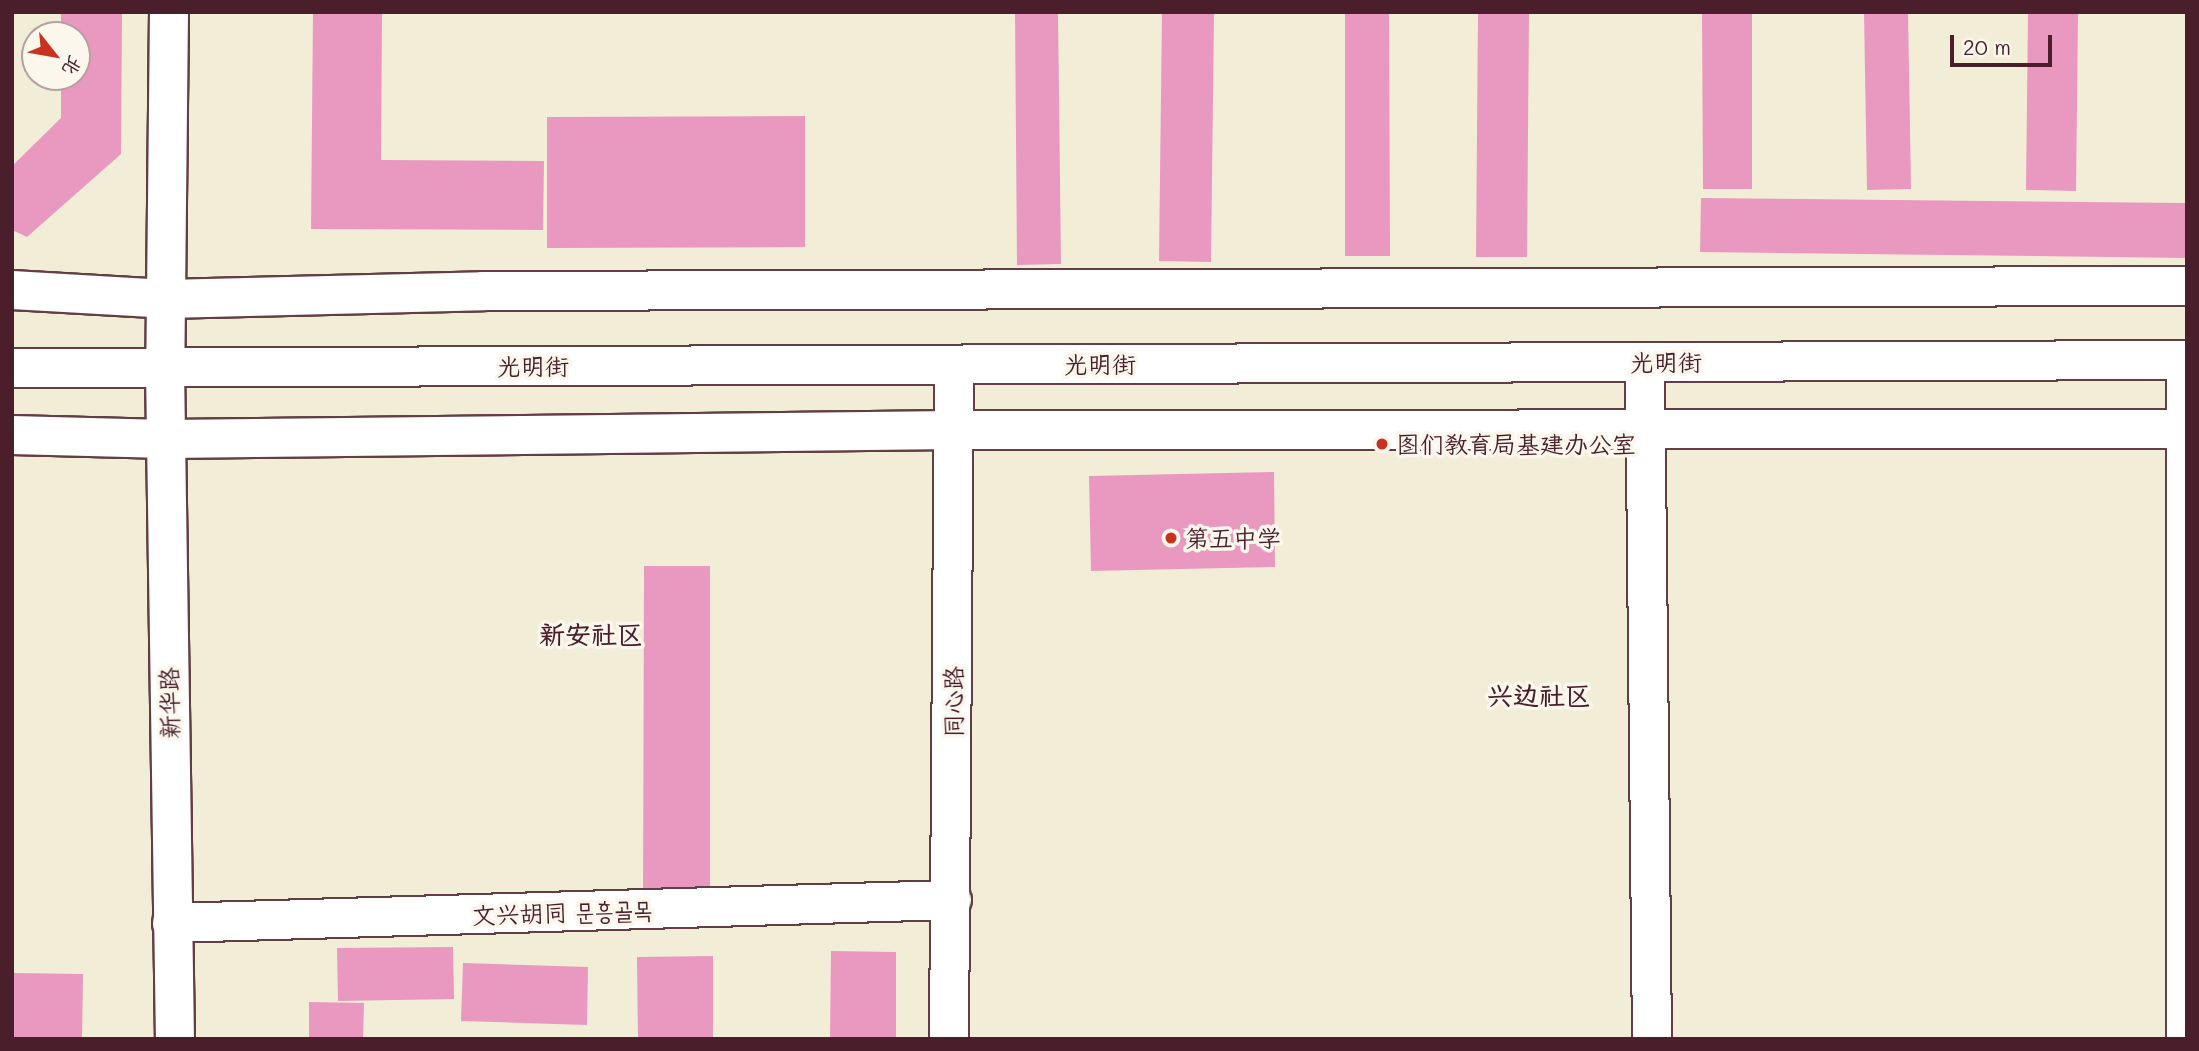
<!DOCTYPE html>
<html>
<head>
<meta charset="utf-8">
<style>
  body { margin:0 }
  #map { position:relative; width:2199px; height:1051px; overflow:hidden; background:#f2edd7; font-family:Mali,"LXGW WenKai TC","Poor Story",sans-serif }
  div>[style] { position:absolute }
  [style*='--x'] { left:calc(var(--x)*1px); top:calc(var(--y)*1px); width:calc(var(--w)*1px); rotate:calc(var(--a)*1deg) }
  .building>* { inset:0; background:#e999bf }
  .roads { filter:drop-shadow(2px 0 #633e45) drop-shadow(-2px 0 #633e45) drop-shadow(0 2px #633e45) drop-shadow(0 -2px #633e45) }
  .minor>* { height:38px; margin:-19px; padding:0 19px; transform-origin:19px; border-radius:19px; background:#fff }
  .major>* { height:38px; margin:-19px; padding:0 19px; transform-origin:19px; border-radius:19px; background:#fff }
  .dots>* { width:19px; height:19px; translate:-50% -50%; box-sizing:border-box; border:4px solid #fbf7ec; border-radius:50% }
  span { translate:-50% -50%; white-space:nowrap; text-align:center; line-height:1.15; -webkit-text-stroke:7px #fbf7ec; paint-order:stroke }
  .street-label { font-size:24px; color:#4a1f2b }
  .poi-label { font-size:24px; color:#4a1f2b }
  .left { translate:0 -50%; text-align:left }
  .neighbourhood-label { font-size:26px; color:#4a1f2b; font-weight:700 }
  .frame { position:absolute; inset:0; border:14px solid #4a1f2b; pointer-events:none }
  .north { position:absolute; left:21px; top:21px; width:70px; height:70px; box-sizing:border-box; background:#fbf7ec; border:2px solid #b4a19f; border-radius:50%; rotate:121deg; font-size:19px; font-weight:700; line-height:28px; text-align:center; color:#4a1f2b }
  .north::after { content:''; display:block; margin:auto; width:24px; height:32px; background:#c8321e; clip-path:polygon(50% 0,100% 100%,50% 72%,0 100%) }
  .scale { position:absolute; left:1950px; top:35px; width:102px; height:32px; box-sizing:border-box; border:4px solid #4a1f2b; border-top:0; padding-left:9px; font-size:21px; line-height:24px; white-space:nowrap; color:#4a1f2b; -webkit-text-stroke:5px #fbf7ec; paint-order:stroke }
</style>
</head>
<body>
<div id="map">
  <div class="building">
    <i style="clip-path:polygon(61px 12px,122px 12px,121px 154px,27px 237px,12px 230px,12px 166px,61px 118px,61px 77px,77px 77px,77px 35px,61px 35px)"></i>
    <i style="clip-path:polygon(313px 12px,382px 12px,381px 160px,544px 161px,543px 230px,311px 229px)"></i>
    <i style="clip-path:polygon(1015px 12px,1058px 12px,1061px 264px,1017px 265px)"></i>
    <i style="clip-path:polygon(1162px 12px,1214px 12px,1211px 262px,1159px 261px)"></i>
    <i style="clip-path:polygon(1345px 12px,1389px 12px,1390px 256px,1345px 256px)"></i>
    <i style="clip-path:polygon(1478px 12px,1529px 12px,1527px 257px,1476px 257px)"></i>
    <i style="clip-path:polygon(1702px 12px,1752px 12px,1752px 189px,1703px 189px)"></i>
    <i style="clip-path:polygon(1864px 12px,1908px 12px,1911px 189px,1867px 190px)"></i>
    <i style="clip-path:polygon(2028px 12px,2078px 12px,2076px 191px,2026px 190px)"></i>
    <i style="clip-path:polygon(805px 116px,805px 247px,547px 248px,547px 117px)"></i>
    <i style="clip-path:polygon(1701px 198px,2187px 203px,2187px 258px,1700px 252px)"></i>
    <i style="clip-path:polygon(1274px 472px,1275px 567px,1091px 571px,1089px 476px)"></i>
    <i style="clip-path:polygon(644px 566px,710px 566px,710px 903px,643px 904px)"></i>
    <i style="clip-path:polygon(453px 947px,454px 999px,338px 1001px,337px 948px)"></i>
    <i style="clip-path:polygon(831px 951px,896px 952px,896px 1039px,830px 1039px)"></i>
    <i style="clip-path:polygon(713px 956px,713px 1039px,638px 1039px,637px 957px)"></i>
    <i style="clip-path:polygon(463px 963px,588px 967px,587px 1025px,461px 1021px)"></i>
    <i style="clip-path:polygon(12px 973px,83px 974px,82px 1039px,12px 1039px)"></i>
    <i style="clip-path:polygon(309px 1002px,364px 1003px,363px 1039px,309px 1039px)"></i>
  </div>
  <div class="roads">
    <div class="minor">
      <i style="--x:169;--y:12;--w:356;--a:90.6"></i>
      <i style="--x:165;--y:368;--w:671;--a:89.15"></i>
      <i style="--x:12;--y:290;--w:154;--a:3.3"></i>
      <i style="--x:166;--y:299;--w:317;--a:-1.4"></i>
      <i style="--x:483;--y:291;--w:1704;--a:-0.17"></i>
      <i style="--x:1645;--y:362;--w:677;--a:89.41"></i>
      <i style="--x:12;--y:435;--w:154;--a:1.5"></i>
      <i style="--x:166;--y:439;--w:788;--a:-0.65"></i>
      <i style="--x:954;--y:430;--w:1233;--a:-0.05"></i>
      <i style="--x:172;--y:923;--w:780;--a:-1.69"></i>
      <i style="--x:949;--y:1039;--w:674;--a:-89.57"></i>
      <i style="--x:2186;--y:1039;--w:679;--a:-90"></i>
    </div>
    <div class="major">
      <i style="--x:12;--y:368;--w:2175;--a:-0.21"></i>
    </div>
  </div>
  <div class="dots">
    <i style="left:1382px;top:444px;background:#c8321e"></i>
    <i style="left:1171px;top:538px;background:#c8321e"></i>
  </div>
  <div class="street-label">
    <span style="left:1666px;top:362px">光明街</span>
    <span style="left:1100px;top:364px">光明街</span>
    <span style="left:533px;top:366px">光明街</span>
    <span style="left:953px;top:702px;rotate:-90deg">同心路</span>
    <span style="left:169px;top:703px;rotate:-91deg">新华路</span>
    <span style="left:562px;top:912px;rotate:-2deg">文兴胡同 문흥골목</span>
  </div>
  <div class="poi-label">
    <span class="left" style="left:1396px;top:444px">图们教育局基建办公室</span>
    <span class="left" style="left:1185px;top:538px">第五中学</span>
  </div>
  <div class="neighbourhood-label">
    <span style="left:591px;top:635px">新安社区</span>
    <span style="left:1539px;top:696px">兴边社区</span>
  </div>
  <div class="frame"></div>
  <div class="north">北</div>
  <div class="scale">20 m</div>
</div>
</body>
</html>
